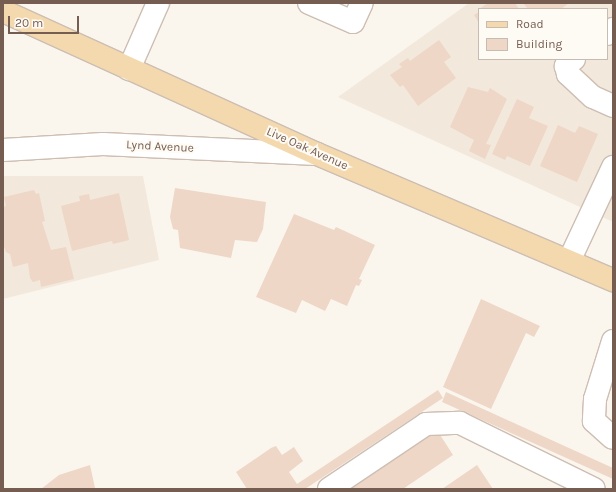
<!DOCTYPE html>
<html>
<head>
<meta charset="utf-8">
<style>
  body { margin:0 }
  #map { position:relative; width:616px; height:492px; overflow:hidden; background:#fbf6ed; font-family:Karla,sans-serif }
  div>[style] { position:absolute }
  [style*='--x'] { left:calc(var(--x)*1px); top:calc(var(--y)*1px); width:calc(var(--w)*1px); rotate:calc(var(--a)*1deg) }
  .residential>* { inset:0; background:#f2e8dc }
  .building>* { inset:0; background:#eed7c7 }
  .roads { filter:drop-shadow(1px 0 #cdbeb3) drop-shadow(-1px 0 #cdbeb3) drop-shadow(0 1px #cdbeb3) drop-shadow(0 -1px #cdbeb3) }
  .minor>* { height:22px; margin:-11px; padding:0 11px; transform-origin:11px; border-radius:11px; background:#fff }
  .major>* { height:22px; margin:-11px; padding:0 11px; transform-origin:11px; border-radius:11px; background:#f3d9ad }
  span { translate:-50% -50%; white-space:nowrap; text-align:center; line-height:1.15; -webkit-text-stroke:4px #fefaf4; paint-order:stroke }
  .street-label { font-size:12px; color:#755e51 }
  .frame { position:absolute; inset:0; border:4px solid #755e51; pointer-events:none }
  .legend { position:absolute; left:478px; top:8px; width:130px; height:52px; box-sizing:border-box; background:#fefaf4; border:1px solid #c7bcb3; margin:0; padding:5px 7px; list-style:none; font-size:12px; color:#755e51 }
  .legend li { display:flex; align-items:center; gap:8px; height:20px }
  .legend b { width:20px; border:1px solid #c7bcb3 }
  .scale { position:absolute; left:8px; top:16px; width:71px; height:18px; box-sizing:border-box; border:2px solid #755e51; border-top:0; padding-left:5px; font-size:12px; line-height:14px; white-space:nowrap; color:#755e51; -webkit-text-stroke:3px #fefaf4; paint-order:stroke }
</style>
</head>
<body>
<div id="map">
  <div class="residential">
    <i style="clip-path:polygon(evenodd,469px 3px,613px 3px,613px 222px,338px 97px,469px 3px,479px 9px,607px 9px,607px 59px,479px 59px,479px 9px)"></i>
    <i style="clip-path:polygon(3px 176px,143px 176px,159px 260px,3px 299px)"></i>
  </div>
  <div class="building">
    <i style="clip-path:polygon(488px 3px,515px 3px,519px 9px,479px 9px)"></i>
    <i style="clip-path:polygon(523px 3px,569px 3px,561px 9px,528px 9px)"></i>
    <i style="clip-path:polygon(479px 12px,479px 23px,474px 15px)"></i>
    <i style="clip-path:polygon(439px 40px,451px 57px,444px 62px,456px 78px,418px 106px,403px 85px,400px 87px,390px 75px,402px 67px,399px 64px,408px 58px,410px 61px)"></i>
    <i style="clip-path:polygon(468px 87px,488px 92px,490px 88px,507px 99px,486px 144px,491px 145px,485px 159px,469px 151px,474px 140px,450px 127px)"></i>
    <i style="clip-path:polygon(517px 99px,534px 107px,529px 118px,548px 126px,530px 166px,507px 156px,505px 160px,492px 154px)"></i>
    <i style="clip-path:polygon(558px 125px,575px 133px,579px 126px,598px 134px,577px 182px,540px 166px)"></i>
    <i style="clip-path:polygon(175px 188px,266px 202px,263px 229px,257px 242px,235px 240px,231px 258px,180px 248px,178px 230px,173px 229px,170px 217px)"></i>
    <i style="clip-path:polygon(34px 190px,36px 194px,39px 193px,45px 221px,42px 222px,51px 250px,66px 247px,74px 279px,41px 287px,40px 280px,33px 282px,30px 278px,28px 263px,13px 267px,10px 254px,6px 252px,3px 244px,3px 207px,6px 206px,4px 197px)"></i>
    <i style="clip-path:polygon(119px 193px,129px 240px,113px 244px,112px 241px,72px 251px,61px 206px,80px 201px,79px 196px,89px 194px,90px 200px)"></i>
    <i style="clip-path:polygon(294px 214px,334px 230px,336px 227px,375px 245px,359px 279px,362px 280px,359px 286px,356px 285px,347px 306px,331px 299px,325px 311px,302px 300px,296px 313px,256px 297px)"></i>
    <i style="clip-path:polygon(481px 299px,540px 326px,534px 337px,526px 333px,491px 409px,443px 387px)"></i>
    <i style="clip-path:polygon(438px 390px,443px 398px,305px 489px,247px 489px,236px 472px,271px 448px,276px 446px,282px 455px,294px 447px,303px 461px,289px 472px,297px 484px)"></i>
    <i style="clip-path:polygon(446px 392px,613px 468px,613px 479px,442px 402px)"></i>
    <i style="clip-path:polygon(437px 430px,453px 455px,403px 489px,349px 489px)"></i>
    <i style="clip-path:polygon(90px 465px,95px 488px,41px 489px,59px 475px)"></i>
    <i style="clip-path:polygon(477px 465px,493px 489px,442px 489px)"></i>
  </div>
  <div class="roads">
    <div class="minor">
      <i style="--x:309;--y:3;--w:48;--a:23.4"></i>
      <i style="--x:353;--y:22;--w:21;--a:-65"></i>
      <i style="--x:607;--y:34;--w:8;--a:-40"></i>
      <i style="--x:574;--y:59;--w:11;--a:139"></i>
      <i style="--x:566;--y:66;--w:8;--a:76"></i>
      <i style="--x:568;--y:74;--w:34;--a:43"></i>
      <i style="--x:593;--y:97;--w:22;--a:24"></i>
      <i style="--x:129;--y:69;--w:72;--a:-66.3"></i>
      <i style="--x:3;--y:150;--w:100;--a:-3.4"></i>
      <i style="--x:103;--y:144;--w:214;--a:2.7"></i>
      <i style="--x:569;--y:261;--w:104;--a:-64.9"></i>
      <i style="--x:613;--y:341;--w:61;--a:107.2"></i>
      <i style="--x:595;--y:399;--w:22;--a:93"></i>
      <i style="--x:594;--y:421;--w:25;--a:42"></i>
      <i style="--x:329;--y:489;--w:117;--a:-33.8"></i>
      <i style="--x:426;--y:424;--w:34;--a:-2"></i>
      <i style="--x:460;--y:423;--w:149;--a:26.2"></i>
    </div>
    <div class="major">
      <i style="--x:3;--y:11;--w:345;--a:24.5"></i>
      <i style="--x:317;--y:154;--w:322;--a:23.1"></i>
    </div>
  </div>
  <div class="street-label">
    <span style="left:160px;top:147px;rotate:3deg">Lynd Avenue</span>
    <span style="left:307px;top:149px;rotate:24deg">Live Oak Avenue</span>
  </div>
  <div class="frame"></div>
  <ul class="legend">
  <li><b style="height:5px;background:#f3d9ad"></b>Road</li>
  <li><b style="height:11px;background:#eed7c7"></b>Building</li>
  </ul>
  <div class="scale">20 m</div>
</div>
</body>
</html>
